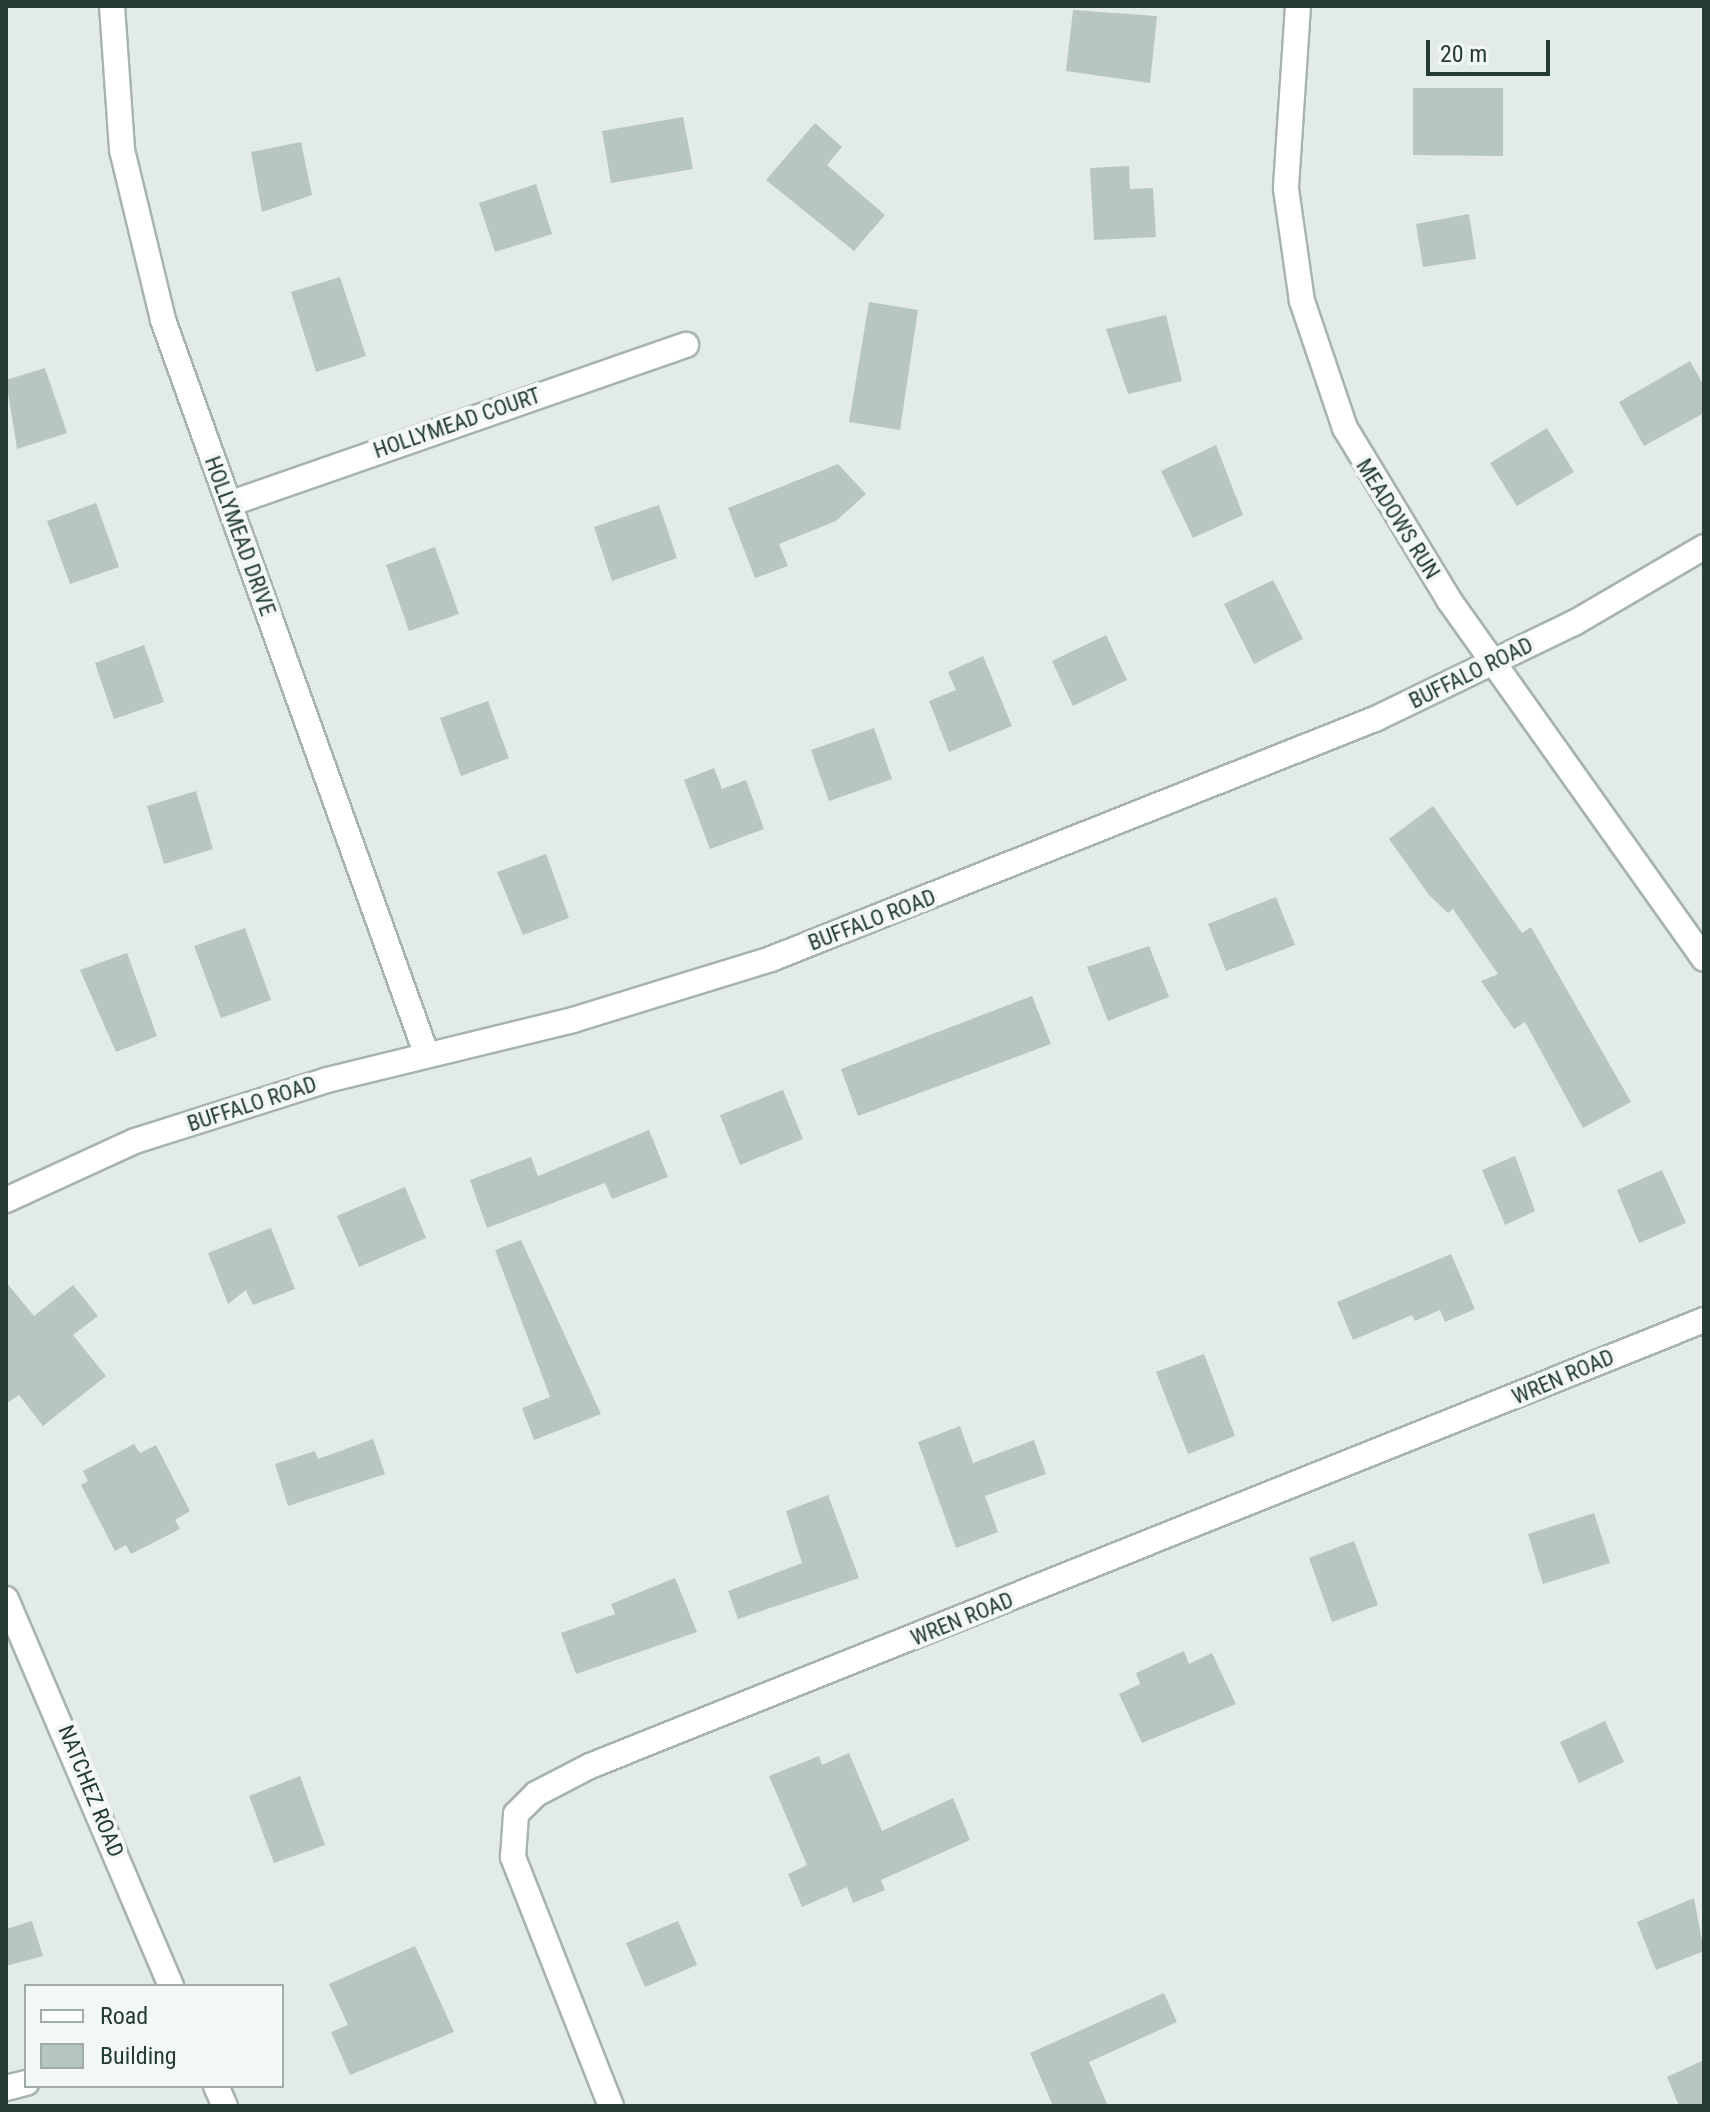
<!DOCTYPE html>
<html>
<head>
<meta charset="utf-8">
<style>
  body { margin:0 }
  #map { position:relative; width:1710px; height:2112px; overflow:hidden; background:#e3ebe7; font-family:"Roboto Condensed",sans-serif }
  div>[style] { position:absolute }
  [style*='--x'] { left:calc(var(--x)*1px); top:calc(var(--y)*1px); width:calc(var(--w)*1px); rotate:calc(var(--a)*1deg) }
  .building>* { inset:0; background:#b8c6c0 }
  .roads { filter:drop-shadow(2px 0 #a6b3ae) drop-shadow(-2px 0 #a6b3ae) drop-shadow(0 2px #a6b3ae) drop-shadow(0 -2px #a6b3ae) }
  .minor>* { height:24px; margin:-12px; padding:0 12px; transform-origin:12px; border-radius:12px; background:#fff }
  span { translate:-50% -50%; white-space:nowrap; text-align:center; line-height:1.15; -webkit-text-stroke:8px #f3f8f5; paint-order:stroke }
  .street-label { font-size:22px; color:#243b34 }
  .frame { position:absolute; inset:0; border:8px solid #243b34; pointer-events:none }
  .legend { position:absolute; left:24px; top:1984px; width:260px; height:104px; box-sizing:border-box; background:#f3f8f5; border:2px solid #a0aca8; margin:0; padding:10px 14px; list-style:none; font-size:24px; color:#243b34 }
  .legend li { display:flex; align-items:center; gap:16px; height:40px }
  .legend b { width:40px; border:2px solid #a0aca8 }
  .scale { position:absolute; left:1426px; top:40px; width:124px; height:36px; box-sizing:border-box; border:4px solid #243b34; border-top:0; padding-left:10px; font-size:24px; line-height:28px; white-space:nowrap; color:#243b34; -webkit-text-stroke:6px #f3f8f5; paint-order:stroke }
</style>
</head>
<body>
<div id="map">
  <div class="building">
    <i style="clip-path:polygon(1073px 10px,1157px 16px,1150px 83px,1066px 71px)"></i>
    <i style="clip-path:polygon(1413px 88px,1503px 88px,1503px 156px,1413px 155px)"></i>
    <i style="clip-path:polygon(683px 117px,693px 169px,611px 183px,602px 131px)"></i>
    <i style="clip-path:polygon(815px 123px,842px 147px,827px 165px,885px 215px,854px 251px,766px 180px)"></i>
    <i style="clip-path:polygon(301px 142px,312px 195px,262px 212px,251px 152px)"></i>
    <i style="clip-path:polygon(1129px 166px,1130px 189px,1153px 188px,1156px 237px,1094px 240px,1090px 168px)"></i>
    <i style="clip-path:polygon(536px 184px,552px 234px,495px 252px,479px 203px)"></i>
    <i style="clip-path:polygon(1469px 214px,1476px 259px,1423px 267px,1416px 224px)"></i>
    <i style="clip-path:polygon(340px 277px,366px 356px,316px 372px,291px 292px)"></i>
    <i style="clip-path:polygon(869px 302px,918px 310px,900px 430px,849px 422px)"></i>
    <i style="clip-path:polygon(1166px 315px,1182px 381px,1128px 394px,1106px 329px)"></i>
    <i style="clip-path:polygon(1690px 361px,1704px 386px,1704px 413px,1644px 446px,1619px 402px)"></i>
    <i style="clip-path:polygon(45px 368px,67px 433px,17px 449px,6px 380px)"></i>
    <i style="clip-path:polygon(1547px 428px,1574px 472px,1517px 506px,1490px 463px)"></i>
    <i style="clip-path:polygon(1216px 445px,1243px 515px,1193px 538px,1161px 471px)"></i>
    <i style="clip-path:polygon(838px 464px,866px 494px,836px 521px,779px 544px,788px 566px,755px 578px,728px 508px)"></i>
    <i style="clip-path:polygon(96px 503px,119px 567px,70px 584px,47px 521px)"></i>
    <i style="clip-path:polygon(659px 505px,677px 558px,612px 581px,594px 527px)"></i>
    <i style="clip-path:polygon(435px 547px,459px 614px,409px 631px,386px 565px)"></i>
    <i style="clip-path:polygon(1273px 580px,1303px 639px,1254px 664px,1224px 604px)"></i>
    <i style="clip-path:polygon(1106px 635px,1127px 680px,1073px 706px,1052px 661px)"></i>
    <i style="clip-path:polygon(144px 645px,164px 702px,114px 719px,95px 663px)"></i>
    <i style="clip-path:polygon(983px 656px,1012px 726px,949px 752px,929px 701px,956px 690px,948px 672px)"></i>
    <i style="clip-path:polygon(488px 701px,509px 758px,461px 776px,440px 718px)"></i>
    <i style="clip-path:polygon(874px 728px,892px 779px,829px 801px,811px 750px)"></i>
    <i style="clip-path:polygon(714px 768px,722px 789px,746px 780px,764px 829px,710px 849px,684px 780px)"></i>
    <i style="clip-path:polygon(196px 791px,213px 849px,164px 864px,147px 806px)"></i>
    <i style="clip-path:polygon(1433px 806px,1522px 933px,1531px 927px,1631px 1102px,1583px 1128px,1525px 1022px,1514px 1029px,1481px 981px,1498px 974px,1453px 909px,1448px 913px,1429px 895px,1389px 839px)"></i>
    <i style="clip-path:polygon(546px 854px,569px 918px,523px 935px,497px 872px)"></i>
    <i style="clip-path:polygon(1276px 897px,1295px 945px,1226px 971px,1208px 924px)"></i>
    <i style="clip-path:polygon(245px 928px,271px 1000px,221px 1018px,194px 946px)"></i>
    <i style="clip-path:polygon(1149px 946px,1169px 997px,1108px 1021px,1087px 967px)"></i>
    <i style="clip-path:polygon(127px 953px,157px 1036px,116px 1052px,80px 970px)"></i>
    <i style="clip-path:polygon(1032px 996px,1051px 1044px,858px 1116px,841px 1069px)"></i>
    <i style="clip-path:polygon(783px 1090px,803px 1139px,740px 1165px,720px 1115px)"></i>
    <i style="clip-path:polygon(649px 1130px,668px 1177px,612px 1199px,605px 1183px,487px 1228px,470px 1180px,531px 1157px,538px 1176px)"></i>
    <i style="clip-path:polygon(1515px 1156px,1535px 1211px,1505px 1225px,1482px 1170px)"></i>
    <i style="clip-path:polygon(1662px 1170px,1686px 1223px,1639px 1243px,1617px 1190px)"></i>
    <i style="clip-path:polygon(405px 1187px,426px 1238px,359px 1267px,337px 1216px)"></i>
    <i style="clip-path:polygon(271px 1228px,295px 1289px,253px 1305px,246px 1290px,228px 1304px,208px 1253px)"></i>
    <i style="clip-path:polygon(521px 1240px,601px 1414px,534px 1440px,522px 1408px,550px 1397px,495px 1250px)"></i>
    <i style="clip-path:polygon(1451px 1254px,1475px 1309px,1445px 1322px,1440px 1310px,1415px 1321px,1412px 1315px,1353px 1340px,1337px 1302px)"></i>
    <i style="clip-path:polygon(6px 1282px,34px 1316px,73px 1285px,98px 1316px,73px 1335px,106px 1376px,43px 1426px,19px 1395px,6px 1404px)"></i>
    <i style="clip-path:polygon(1204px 1354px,1235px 1436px,1188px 1454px,1156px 1372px)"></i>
    <i style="clip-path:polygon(960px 1426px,973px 1463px,1034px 1440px,1046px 1474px,985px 1496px,998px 1532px,956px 1548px,918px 1442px)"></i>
    <i style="clip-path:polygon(373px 1439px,385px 1474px,288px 1506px,275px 1464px,315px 1451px,318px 1459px)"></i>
    <i style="clip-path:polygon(134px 1444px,140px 1453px,156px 1445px,190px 1511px,175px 1520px,180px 1529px,131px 1554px,126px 1545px,115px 1551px,81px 1485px,88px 1481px,83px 1471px)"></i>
    <i style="clip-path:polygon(828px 1495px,859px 1578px,738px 1619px,728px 1591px,802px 1563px,786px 1511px)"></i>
    <i style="clip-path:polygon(1594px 1513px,1610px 1563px,1543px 1584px,1528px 1534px)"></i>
    <i style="clip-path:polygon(1354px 1541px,1378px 1605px,1332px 1622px,1309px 1558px)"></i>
    <i style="clip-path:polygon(675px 1578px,697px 1632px,576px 1674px,561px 1633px,615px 1614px,611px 1604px)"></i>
    <i style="clip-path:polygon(1184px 1651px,1189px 1664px,1212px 1653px,1236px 1704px,1142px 1743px,1119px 1694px,1140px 1684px,1136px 1673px)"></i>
    <i style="clip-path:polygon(1605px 1721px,1624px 1762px,1579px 1783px,1560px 1742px)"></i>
    <i style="clip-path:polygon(849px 1753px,882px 1831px,953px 1798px,970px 1840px,881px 1880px,885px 1890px,853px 1903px,847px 1887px,802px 1907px,788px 1874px,807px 1865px,769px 1776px,819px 1756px,822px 1765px)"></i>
    <i style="clip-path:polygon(300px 1776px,325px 1845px,274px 1863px,249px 1796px)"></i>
    <i style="clip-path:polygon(1694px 1898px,1704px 1951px,1656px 1970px,1637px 1922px)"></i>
    <i style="clip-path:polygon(32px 1921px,43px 1956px,6px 1966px,6px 1929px)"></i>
    <i style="clip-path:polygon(678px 1921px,697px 1965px,645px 1987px,626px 1943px)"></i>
    <i style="clip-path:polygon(415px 1946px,454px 2032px,350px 2075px,331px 2032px,348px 2025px,329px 1984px)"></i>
    <i style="clip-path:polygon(1164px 1993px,1177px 2022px,1089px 2062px,1108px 2106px,1053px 2106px,1030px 2053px)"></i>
    <i style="clip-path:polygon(1704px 2060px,1704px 2106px,1679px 2106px,1667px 2077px)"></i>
  </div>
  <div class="roads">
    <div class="minor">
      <i style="--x:112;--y:6;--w:144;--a:86"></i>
      <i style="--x:122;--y:150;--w:175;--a:76.4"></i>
      <i style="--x:163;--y:320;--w:779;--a:70.26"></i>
      <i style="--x:1298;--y:6;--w:183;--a:93.8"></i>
      <i style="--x:1286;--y:189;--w:113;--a:81.9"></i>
      <i style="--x:1302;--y:301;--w:134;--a:71.3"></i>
      <i style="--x:1345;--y:428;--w:201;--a:58.8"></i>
      <i style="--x:1449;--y:600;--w:440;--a:54.6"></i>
      <i style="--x:229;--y:504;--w:484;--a:-19.2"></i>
      <i style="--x:6;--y:1200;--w:142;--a:-24.6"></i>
      <i style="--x:135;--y:1141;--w:201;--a:-17.6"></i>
      <i style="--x:327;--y:1080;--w:253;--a:-13.7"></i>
      <i style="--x:573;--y:1020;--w:207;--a:-17.1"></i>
      <i style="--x:771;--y:959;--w:650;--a:-21.67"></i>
      <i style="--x:1375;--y:719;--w:221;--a:-25.8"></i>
      <i style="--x:1574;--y:623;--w:151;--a:-30.3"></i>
      <i style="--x:6;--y:1599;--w:421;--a:66.9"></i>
      <i style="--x:216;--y:2086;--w:22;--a:66"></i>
      <i style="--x:6;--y:2088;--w:21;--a:-14"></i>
      <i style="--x:611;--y:2106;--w:268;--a:-111.5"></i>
      <i style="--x:513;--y:1857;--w:43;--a:-86"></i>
      <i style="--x:516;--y:1814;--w:28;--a:-45"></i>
      <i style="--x:536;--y:1794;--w:61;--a:-27.4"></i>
      <i style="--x:590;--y:1766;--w:1200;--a:-21.82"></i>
    </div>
  </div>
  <div class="street-label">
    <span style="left:457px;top:423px;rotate:-19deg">HOLLYMEAD COURT</span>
    <span style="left:1398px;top:519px;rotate:58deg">MEADOWS RUN</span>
    <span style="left:240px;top:536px;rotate:70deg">HOLLYMEAD DRIVE</span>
    <span style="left:1471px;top:673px;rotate:-26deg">BUFFALO ROAD</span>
    <span style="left:872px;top:920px;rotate:-21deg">BUFFALO ROAD</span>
    <span style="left:252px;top:1104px;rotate:-18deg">BUFFALO ROAD</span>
    <span style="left:1563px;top:1377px;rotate:-23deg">WREN ROAD</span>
    <span style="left:962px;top:1619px;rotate:-22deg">WREN ROAD</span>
    <span style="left:91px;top:1791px;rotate:68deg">NATCHEZ ROAD</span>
  </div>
  <div class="frame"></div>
  <ul class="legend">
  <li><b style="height:10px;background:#fff"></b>Road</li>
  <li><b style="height:22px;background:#b8c6c0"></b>Building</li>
  </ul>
  <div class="scale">20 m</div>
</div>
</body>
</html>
